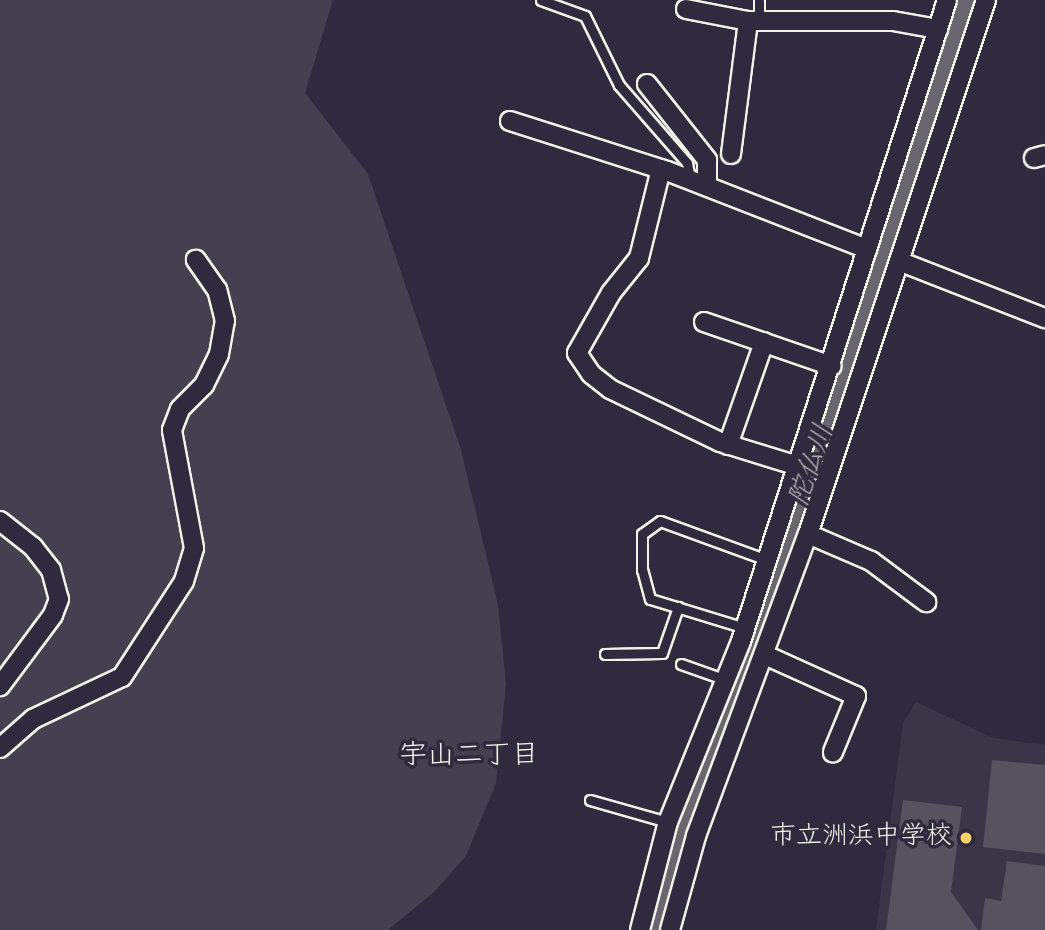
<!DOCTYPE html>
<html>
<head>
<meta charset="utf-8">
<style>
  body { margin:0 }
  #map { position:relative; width:1045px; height:930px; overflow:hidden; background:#2f2a3d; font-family:Dekko,"Klee One",sans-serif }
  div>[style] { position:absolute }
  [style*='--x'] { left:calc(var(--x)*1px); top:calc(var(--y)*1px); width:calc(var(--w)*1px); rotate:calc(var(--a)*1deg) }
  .built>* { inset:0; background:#3b3647 }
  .green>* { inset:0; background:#454050 }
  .river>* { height:35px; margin:-17.5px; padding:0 17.5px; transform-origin:17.5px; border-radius:17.5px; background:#6a6670 }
  .building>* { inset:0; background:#56525f }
  .roads { filter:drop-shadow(2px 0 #f4f1e8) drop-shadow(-2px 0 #f4f1e8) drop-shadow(0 2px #f4f1e8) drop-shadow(0 -2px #f4f1e8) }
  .service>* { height:9px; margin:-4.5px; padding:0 4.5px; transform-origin:4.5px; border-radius:4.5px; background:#2f2a3d }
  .minor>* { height:18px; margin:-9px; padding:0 9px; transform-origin:9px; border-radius:9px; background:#2f2a3d }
  .dots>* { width:19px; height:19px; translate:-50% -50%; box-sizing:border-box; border:4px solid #2f2a3d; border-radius:50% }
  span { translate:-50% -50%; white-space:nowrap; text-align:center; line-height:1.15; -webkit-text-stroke:7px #2f2a3d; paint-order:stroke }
  .poi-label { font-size:26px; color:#f4f1e8 }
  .right { translate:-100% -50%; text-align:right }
  .water-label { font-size:28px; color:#b6b2b2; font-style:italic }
  .neighbourhood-label { font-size:28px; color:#f4f1e8 }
</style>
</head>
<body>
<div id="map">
  <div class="built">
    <i style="clip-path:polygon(916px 702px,993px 738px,1045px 745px,1045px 930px,876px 930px,903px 723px)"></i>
  </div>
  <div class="green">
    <i style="clip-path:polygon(0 0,333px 0,305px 93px,368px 174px,461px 450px,498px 605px,506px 684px,496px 783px,466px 856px,434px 892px,388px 930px,0 930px)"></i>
  </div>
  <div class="river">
    <i style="--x:654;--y:930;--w:105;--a:-75"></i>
    <i style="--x:681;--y:829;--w:170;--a:-67.9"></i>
    <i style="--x:745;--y:671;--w:708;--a:-71.46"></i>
  </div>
  <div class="building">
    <i style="clip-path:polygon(992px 760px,1045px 765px,1045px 854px,983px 847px)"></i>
    <i style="clip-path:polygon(903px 800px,962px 807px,951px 892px,978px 930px,886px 930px)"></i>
    <i style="clip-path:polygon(1007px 861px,1045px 866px,1045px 930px,981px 930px,985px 898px,1001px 901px)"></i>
  </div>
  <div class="roads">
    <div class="service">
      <i style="--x:541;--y:0;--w:47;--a:20"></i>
      <i style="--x:585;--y:16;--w:77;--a:63.8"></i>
      <i style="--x:619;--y:85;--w:103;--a:48.9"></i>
      <i style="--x:687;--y:163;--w:16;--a:79"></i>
      <i style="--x:759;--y:21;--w:21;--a:-90"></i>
      <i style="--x:745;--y:628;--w:99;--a:-163"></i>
      <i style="--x:650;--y:599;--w:30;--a:-105"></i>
      <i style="--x:642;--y:570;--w:36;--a:-90"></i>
      <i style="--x:642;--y:534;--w:22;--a:-36"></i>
      <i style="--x:660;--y:521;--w:114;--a:20"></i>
      <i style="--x:605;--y:654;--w:57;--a:-1"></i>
      <i style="--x:662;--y:653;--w:49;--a:-70.8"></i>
      <i style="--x:681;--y:664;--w:48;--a:19.6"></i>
      <i style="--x:590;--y:800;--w:81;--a:15.8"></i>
    </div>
    <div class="minor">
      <i style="--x:686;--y:9;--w:63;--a:11"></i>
      <i style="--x:748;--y:21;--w:145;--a:0"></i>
      <i style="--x:893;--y:21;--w:46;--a:10.1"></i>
      <i style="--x:647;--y:84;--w:97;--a:51.7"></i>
      <i style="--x:707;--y:160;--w:25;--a:90"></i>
      <i style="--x:510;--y:121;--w:165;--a:17.7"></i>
      <i style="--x:667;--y:171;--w:215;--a:21.3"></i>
      <i style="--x:731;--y:154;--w:134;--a:-82.7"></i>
      <i style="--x:1034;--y:158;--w:11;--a:-15"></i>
      <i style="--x:661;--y:169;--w:92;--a:103.9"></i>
      <i style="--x:639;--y:258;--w:45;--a:128.7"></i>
      <i style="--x:611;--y:293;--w:69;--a:119.5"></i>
      <i style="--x:577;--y:353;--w:25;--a:56"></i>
      <i style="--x:591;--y:374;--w:24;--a:38"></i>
      <i style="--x:610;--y:389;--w:122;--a:25.7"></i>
      <i style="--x:720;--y:442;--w:82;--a:17.1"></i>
      <i style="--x:901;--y:262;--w:155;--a:21.3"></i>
      <i style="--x:704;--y:322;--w:135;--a:19"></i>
      <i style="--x:728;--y:445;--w:109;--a:-70.7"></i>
      <i style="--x:0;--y:521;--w:42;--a:38.2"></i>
      <i style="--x:33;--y:547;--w:29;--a:52"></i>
      <i style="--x:51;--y:570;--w:30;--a:75"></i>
      <i style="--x:59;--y:599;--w:17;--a:111"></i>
      <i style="--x:53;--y:615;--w:89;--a:126.7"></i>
      <i style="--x:808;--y:534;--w:69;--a:23.2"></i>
      <i style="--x:871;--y:561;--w:69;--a:36.7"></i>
      <i style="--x:765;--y:655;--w:100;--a:24.3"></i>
      <i style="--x:856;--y:696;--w:61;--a:112.3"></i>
      <i style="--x:0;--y:748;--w:44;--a:-41.3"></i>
      <i style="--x:33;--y:719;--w:98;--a:-25.3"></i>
      <i style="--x:122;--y:677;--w:114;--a:-57.1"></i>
      <i style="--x:184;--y:581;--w:34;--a:-73"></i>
      <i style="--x:194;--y:548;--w:120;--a:-100.6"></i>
      <i style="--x:172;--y:430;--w:22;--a:-69"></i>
      <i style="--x:180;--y:409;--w:34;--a:-45"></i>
      <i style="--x:204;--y:385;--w:34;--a:-64"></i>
      <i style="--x:219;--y:354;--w:34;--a:-80"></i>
      <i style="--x:225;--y:321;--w:32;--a:-104"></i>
      <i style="--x:217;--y:290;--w:37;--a:-125"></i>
      <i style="--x:640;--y:930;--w:112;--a:-75.5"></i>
      <i style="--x:668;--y:822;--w:195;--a:-68"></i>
      <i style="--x:741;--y:641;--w:673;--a:-72.18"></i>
      <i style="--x:670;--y:930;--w:98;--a:-74.5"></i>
      <i style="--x:696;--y:836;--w:322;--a:-69.7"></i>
      <i style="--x:808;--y:534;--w:563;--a:-71.57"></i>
    </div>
  </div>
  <div class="dots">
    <i style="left:966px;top:838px;background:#ffd166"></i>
  </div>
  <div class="poi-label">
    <span class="right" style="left:952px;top:838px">市立洲浜中学校</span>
  </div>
  <div class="water-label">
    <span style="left:814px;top:466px;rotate:-71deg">陀仏川</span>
  </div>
  <div class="neighbourhood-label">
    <span style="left:469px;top:758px">宇山二丁目</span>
  </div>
</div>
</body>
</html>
